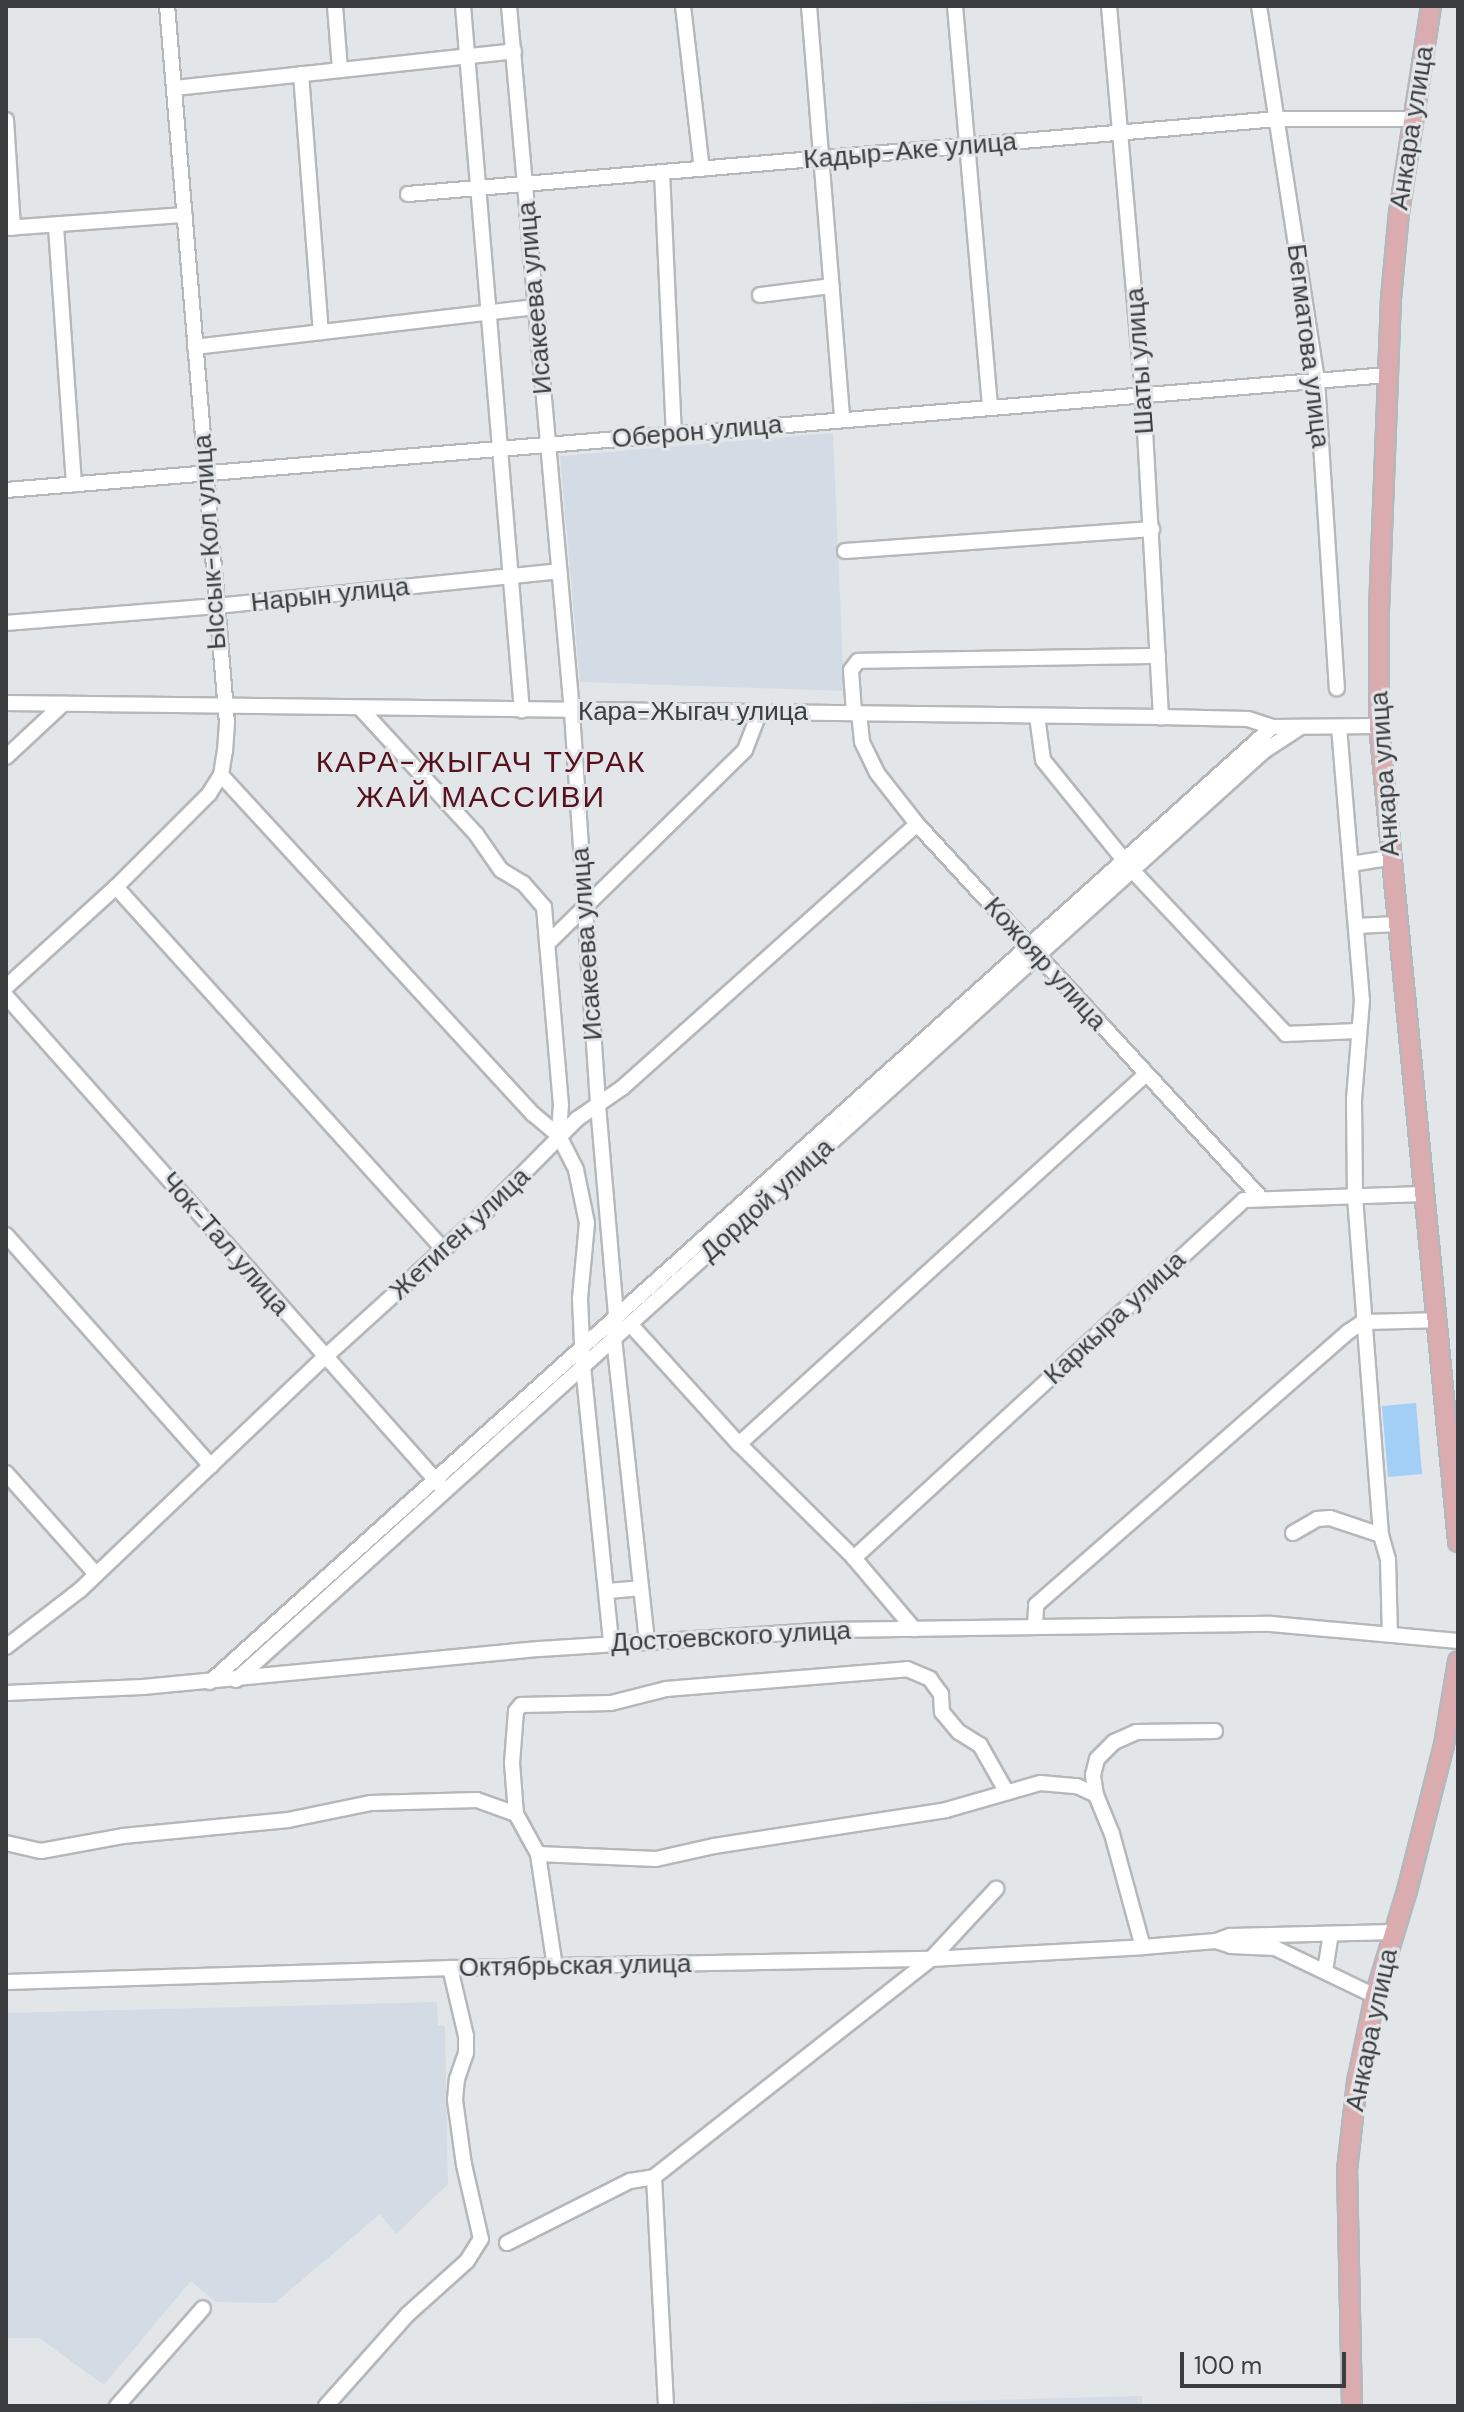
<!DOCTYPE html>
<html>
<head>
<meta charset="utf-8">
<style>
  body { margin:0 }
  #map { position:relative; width:1464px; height:2412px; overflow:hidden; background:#e3e6e9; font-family:"DM Sans",sans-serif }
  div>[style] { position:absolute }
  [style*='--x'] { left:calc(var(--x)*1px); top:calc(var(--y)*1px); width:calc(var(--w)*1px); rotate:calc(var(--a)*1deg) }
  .built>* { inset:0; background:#d3dce5 }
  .green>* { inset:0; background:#a3cef6 }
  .roads { filter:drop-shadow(2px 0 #b5b8bb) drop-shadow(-2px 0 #b5b8bb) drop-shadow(0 2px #b5b8bb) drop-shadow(0 -2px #b5b8bb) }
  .minor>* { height:14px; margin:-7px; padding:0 7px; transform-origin:7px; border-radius:7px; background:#fff }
  .major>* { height:18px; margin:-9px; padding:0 9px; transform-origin:9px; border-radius:9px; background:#daacaf }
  span { translate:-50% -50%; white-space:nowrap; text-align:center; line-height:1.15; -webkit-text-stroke:6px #e3e6e9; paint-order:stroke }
  .street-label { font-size:26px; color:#3b3d3e }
  .quarter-label { font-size:30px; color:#56111d; letter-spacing:2px }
  .frame { position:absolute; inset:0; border:8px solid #3b3d3e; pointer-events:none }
  .scale { position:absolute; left:1180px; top:2352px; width:166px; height:36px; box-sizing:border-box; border:4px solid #3b3d3e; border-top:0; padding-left:10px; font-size:24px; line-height:28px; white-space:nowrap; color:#3b3d3e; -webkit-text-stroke:6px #e3e6e9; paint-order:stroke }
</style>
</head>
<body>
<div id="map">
  <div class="built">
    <i style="clip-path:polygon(833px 433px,844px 691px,580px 682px,560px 456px)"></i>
    <i style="clip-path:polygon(437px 2002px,438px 2025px,445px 2026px,448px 2184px,396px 2234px,380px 2214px,275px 2303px,215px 2302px,191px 2281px,104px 2385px,39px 2338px,6px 2338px,6px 2013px)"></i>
    <i style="clip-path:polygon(1142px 2396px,1142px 2406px,766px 2406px)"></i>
  </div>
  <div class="green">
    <i style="clip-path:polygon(1416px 1403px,1422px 1474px,1388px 1477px,1382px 1406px)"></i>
  </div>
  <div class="roads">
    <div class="minor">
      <i style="--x:335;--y:6;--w:64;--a:85.5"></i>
      <i style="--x:463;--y:6;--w:707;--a:85.22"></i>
      <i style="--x:509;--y:6;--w:709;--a:84.9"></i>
      <i style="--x:572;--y:712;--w:394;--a:86.2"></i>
      <i style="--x:598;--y:1105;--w:212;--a:85.1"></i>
      <i style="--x:616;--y:1316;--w:22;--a:95"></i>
      <i style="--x:614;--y:1338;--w:305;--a:83.8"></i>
      <i style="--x:683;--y:6;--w:164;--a:83.4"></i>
      <i style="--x:809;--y:6;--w:414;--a:85.4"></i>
      <i style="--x:955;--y:6;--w:402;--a:85"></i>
      <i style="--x:1109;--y:6;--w:390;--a:85"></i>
      <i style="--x:1143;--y:395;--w:323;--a:86.8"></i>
      <i style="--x:1259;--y:6;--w:379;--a:81.2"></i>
      <i style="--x:1317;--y:381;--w:308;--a:86.3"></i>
      <i style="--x:301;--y:74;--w:259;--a:85.6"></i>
      <i style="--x:175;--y:88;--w:341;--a:-6.2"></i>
      <i style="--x:6;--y:120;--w:108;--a:86.3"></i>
      <i style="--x:662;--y:172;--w:262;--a:87.4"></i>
      <i style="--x:408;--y:194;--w:872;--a:-4.93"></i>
      <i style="--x:1277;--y:119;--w:136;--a:0"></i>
      <i style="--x:56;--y:227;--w:258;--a:86"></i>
      <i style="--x:6;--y:228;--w:179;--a:-4.2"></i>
      <i style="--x:760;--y:295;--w:72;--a:-7.2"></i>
      <i style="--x:195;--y:347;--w:342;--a:-6.7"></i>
      <i style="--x:6;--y:490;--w:1386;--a:-4.76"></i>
      <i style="--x:845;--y:551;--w:308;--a:-4.1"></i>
      <i style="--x:6;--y:623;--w:211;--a:-4.6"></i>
      <i style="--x:216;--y:606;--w:345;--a:-5.8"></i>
      <i style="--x:6;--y:703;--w:1155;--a:0.69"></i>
      <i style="--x:1161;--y:717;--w:87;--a:1.3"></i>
      <i style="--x:1248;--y:719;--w:25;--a:18"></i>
      <i style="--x:1272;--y:727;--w:107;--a:-0.5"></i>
      <i style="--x:361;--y:709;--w:170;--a:47.4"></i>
      <i style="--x:476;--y:834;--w:44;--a:55.2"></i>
      <i style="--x:501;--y:870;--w:26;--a:31"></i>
      <i style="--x:523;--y:883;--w:32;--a:49"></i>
      <i style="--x:544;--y:907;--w:198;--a:85.1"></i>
      <i style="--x:561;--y:1104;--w:32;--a:94"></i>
      <i style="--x:559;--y:1136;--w:38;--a:63"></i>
      <i style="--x:576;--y:1170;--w:54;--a:78.3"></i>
      <i style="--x:587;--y:1223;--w:76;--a:95.3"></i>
      <i style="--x:580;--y:1299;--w:67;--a:87.4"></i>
      <i style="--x:583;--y:1366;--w:278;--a:84.2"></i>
      <i style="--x:854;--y:713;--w:43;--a:-94"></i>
      <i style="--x:851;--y:670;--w:11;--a:-52"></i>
      <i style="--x:858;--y:661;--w:300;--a:-1"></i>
      <i style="--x:859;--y:713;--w:29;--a:84"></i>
      <i style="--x:862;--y:742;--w:34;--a:64"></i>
      <i style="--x:877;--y:773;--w:65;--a:51.9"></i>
      <i style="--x:917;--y:824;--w:507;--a:47.4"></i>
      <i style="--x:1037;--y:716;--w:44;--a:82.2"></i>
      <i style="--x:1043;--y:760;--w:141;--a:51"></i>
      <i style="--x:1132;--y:870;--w:225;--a:46.8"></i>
      <i style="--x:1286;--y:1034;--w:71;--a:-2.4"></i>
      <i style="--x:1339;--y:727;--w:274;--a:85.2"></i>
      <i style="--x:1362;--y:1000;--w:100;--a:94.6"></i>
      <i style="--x:1354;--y:1100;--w:97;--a:89.4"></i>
      <i style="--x:1355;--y:1197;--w:339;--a:85.6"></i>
      <i style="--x:1381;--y:1535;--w:26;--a:74"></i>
      <i style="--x:1388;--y:1560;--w:74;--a:88.5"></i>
      <i style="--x:6;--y:757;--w:78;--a:-42.9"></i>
      <i style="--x:221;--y:775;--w:461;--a:47.4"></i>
      <i style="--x:533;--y:1114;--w:34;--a:40"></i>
      <i style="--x:1351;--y:864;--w:39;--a:-9"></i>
      <i style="--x:116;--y:887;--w:489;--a:47.9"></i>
      <i style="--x:1356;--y:926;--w:41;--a:-2.8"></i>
      <i style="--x:547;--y:944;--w:277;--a:-44.4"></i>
      <i style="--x:745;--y:750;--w:40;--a:-69"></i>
      <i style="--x:6;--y:987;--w:149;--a:-42.3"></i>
      <i style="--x:116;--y:887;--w:132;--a:-45"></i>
      <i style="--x:209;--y:794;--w:22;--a:-58"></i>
      <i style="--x:221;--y:775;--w:24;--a:-81"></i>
      <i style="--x:225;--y:751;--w:28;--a:-86"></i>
      <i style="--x:227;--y:723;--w:720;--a:-94.78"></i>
      <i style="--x:6;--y:996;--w:654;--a:48.41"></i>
      <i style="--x:6;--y:1235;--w:309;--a:48.4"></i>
      <i style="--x:630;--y:1324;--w:162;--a:47.8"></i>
      <i style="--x:739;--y:1444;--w:162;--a:44.7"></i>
      <i style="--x:854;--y:1558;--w:93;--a:49.8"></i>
      <i style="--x:739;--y:1444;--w:550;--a:-42.27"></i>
      <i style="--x:6;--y:1473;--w:134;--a:48.3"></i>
      <i style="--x:1293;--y:1533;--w:28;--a:-30"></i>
      <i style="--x:1317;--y:1519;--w:13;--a:-4"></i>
      <i style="--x:1330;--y:1518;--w:54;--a:18.4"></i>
      <i style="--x:854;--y:1558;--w:529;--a:-42.55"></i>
      <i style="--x:1244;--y:1200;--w:180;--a:-1.9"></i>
      <i style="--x:608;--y:1591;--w:32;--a:-5"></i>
      <i style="--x:1035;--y:1627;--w:22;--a:-87"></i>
      <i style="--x:1036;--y:1605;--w:415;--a:-41.2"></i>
      <i style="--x:1348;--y:1332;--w:18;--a:-34"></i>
      <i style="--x:1363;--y:1322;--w:74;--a:-1.5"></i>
      <i style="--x:6;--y:1647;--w:93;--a:-37.6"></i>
      <i style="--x:80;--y:1590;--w:338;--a:-43.6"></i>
      <i style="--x:325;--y:1357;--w:220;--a:-42.2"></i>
      <i style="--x:488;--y:1209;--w:127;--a:-45.3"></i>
      <i style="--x:577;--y:1119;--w:55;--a:-34.6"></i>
      <i style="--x:622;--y:1088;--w:396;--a:-41.8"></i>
      <i style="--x:236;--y:1680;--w:1386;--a:-42.1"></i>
      <i style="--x:1264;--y:751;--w:44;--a:-33"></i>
      <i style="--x:210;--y:1682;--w:1428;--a:-41.96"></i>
      <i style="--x:6;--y:1693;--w:137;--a:-2.5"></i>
      <i style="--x:143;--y:1687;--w:398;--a:-5.5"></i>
      <i style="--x:539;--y:1649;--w:292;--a:-3.7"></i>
      <i style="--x:830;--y:1630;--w:441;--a:-0.8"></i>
      <i style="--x:1271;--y:1624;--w:188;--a:5.2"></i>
      <i style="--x:1096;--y:1795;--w:20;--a:-99"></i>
      <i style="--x:1093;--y:1775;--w:16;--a:-76"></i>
      <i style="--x:1097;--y:1759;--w:24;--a:-45"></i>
      <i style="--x:1114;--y:1742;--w:24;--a:-24"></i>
      <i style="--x:1136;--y:1732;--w:79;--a:-0.7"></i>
      <i style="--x:6;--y:1843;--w:36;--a:13"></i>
      <i style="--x:41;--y:1851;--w:83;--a:-10.4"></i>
      <i style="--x:123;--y:1836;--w:166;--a:-5.5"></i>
      <i style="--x:288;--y:1820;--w:85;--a:-11.6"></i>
      <i style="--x:371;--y:1803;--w:106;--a:-1.6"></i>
      <i style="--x:477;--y:1800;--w:41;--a:19.7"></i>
      <i style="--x:538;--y:1854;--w:118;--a:2.4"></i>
      <i style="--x:656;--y:1859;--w:59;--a:-12.6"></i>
      <i style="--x:714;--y:1846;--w:235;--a:-8.8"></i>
      <i style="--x:946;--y:1810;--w:98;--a:-16"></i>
      <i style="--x:1040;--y:1783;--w:37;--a:5"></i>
      <i style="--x:1077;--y:1786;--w:21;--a:25"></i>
      <i style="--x:1096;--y:1795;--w:42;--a:67.7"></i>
      <i style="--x:1112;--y:1834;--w:117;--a:74.7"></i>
      <i style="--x:1216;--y:1941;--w:16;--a:18"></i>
      <i style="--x:1231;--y:1946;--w:44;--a:2.6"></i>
      <i style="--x:1275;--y:1948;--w:111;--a:25.6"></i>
      <i style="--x:555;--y:1967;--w:114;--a:-98.6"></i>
      <i style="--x:538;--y:1854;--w:46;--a:-118.8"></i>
      <i style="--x:516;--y:1814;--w:51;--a:-94.5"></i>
      <i style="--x:512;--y:1763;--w:52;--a:-85.6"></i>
      <i style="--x:516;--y:1711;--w:8;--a:-50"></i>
      <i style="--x:521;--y:1705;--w:90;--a:-1.3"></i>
      <i style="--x:611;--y:1703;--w:57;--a:-14.3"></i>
      <i style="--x:666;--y:1689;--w:242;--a:-4.7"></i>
      <i style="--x:907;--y:1669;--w:25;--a:23"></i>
      <i style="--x:930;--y:1679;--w:19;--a:54"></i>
      <i style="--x:941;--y:1694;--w:18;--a:87"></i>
      <i style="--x:942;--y:1712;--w:26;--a:50"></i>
      <i style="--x:959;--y:1732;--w:25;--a:32"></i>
      <i style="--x:980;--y:1745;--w:53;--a:60.5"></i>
      <i style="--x:1325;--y:1971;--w:37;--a:-81"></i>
      <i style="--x:6;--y:1982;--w:448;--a:-1.8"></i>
      <i style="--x:454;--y:1968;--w:477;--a:-1.1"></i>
      <i style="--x:931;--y:1959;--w:212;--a:-3.2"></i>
      <i style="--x:1143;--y:1947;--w:73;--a:-4.7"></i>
      <i style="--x:1216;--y:1941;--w:15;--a:-20"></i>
      <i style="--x:1230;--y:1936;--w:164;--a:-1.4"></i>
      <i style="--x:654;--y:2177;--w:352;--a:-38.2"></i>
      <i style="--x:931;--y:1959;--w:96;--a:-47.1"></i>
      <i style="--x:654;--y:2177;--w:229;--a:87"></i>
      <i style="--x:507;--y:2243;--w:138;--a:-26.8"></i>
      <i style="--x:630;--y:2181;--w:24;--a:-9"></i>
      <i style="--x:117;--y:2406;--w:130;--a:-48.7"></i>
      <i style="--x:326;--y:2406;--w:123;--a:-48.3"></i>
      <i style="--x:408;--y:2314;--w:79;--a:-41.9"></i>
      <i style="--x:467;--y:2261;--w:26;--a:-58"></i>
      <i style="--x:481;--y:2239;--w:76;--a:-102.9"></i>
      <i style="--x:464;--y:2165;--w:66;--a:-97.9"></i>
      <i style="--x:455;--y:2100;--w:21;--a:-85"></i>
      <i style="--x:457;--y:2079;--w:28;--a:-71"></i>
      <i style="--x:466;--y:2053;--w:17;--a:-90"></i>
      <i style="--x:466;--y:2036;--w:70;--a:-103.2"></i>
    </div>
    <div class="major">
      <i style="--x:1431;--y:6;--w:208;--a:98.8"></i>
      <i style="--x:1399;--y:212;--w:86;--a:95.3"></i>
      <i style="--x:1391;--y:298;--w:314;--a:92.2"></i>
      <i style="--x:1379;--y:612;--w:114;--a:90"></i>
      <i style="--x:1379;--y:726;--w:820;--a:84.47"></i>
      <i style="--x:1352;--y:2406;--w:236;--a:-91.2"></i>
      <i style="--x:1347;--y:2170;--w:89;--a:-83.5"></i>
      <i style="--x:1357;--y:2082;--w:88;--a:-78.2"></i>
      <i style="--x:1375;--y:1996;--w:110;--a:-73.1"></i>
      <i style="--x:1407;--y:1891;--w:151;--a:-75.8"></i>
      <i style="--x:1444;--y:1745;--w:85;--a:-80.5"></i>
    </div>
  </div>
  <div class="street-label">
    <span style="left:1412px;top:128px;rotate:-81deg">Анкара улица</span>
    <span style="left:910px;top:151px;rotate:-5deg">Кадыр-Аке улица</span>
    <span style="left:535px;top:298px;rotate:-95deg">Исакеева улица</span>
    <span style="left:1308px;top:346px;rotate:83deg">Бегматова улица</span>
    <span style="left:1140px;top:361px;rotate:-94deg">Шаты улица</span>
    <span style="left:697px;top:432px;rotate:-5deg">Оберон улица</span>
    <span style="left:210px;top:542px;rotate:-94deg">Ыссык-Кол улица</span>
    <span style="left:330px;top:595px;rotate:-6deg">Нарын улица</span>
    <span style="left:693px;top:712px">Кара-Жыгач улица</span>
    <span style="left:1385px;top:774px;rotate:-94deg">Анкара улица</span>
    <span style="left:587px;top:944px;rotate:-94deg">Исакеева улица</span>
    <span style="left:1045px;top:964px;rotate:48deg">Кожояр улица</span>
    <span style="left:767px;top:1200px;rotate:-42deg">Дордой улица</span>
    <span style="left:460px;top:1234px;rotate:-43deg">Жетиген улица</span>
    <span style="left:225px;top:1244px;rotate:49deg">Чок-Тал улица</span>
    <span style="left:1115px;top:1318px;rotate:-43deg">Каркыра улица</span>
    <span style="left:731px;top:1637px;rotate:-3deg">Достоевского улица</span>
    <span style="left:575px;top:1966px;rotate:-1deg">Октябрьская улица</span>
    <span style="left:1372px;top:2030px;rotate:-78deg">Анкара улица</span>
  </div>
  <div class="quarter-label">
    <span style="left:481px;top:779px">КАРА-ЖЫГАЧ ТУРАК<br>ЖАЙ МАССИВИ</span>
  </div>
  <div class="frame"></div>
  <div class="scale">100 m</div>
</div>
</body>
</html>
